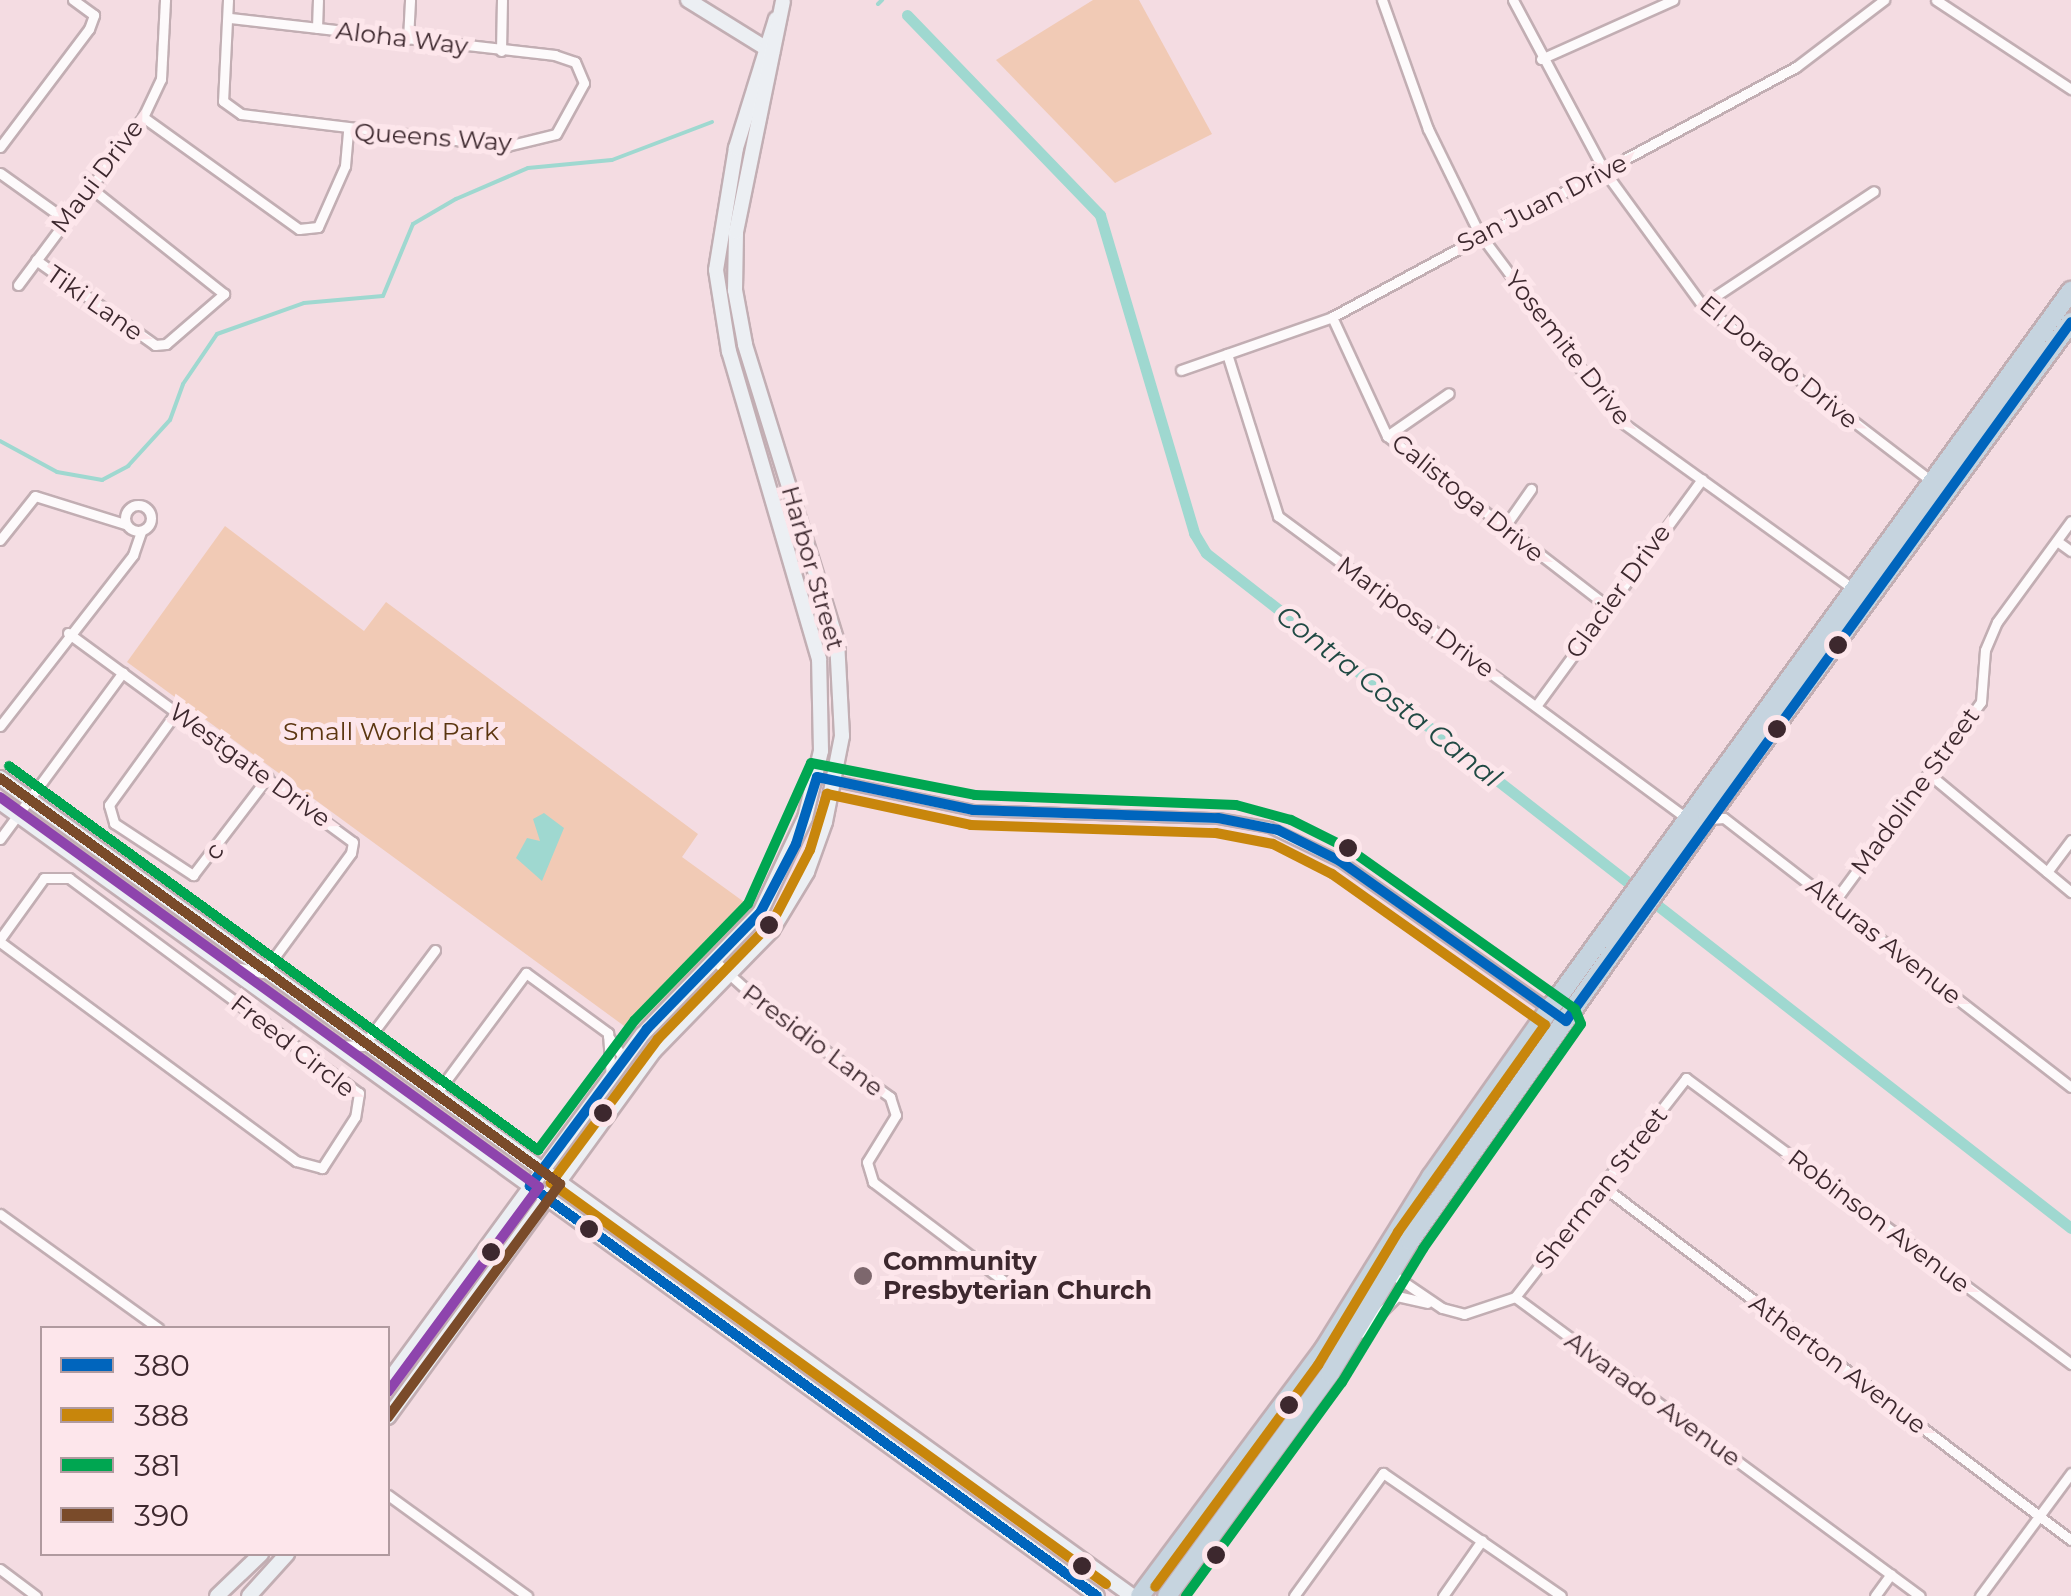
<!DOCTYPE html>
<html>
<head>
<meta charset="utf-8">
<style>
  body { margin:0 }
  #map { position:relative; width:2071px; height:1596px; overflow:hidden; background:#f4dce2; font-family:Montserrat,sans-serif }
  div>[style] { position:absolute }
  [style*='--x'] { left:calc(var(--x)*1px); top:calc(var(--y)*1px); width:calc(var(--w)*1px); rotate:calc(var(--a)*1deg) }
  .green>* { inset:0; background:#f1cab5 }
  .water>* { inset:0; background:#9fd8d0 }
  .stream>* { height:4px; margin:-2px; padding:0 2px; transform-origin:2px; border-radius:2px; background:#9fd8d0 }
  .canal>* { height:11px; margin:-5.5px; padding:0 5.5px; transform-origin:5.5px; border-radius:5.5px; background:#9fd8d0 }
  .roads { filter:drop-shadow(2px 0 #c2aeb3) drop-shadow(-2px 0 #c2aeb3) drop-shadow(0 2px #c2aeb3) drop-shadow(0 -2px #c2aeb3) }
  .street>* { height:9px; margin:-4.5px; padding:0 4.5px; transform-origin:4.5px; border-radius:4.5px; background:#fdfafb }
  .street>.ring { margin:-4.5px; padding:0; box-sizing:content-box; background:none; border:9px solid #fdfafb; border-radius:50% }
  .secondary>* { height:14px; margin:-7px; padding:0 7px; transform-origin:7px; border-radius:7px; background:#eceff3 }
  .highway>* { height:18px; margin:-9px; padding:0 9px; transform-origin:9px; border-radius:9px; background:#c6d4df }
  .bus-1>* { height:10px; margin:-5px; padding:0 5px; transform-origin:5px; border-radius:5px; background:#0065bd }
  .bus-2>* { height:10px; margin:-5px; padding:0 5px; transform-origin:5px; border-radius:5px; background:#c8860c }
  .bus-3>* { height:10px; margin:-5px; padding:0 5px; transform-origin:5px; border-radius:5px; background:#00a651 }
  .bus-4>* { height:10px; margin:-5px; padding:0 5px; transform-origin:5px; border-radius:5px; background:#7a4b2a }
  .bus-5>* { height:10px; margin:-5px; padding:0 5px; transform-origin:5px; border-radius:5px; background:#8e44ad }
  .dots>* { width:28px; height:28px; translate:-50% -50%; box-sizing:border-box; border:5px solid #fde6eb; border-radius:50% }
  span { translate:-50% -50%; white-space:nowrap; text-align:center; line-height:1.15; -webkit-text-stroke:10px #fde6eb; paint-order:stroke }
  .street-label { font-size:25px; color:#3d282e }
  .park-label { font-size:25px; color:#5b3610 }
  .poi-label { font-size:25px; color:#3d282e; font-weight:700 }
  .left { translate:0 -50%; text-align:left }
  .water-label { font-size:28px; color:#204a44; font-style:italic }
  .legend { position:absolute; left:40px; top:1326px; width:350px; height:230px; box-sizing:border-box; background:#fde6eb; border:2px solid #b09a9f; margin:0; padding:12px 18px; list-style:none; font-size:30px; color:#3d282e }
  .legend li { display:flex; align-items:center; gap:20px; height:50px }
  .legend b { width:50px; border:2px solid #b09a9f }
</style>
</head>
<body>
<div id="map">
  <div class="green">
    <i style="clip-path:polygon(1093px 0,1139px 0,1212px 134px,1115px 183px,996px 60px)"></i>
    <i style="clip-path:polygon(225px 526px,364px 631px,386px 602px,698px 834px,682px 857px,751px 907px,738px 924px,631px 1031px,127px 662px)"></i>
  </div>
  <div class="water">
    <i style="clip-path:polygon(544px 813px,564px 828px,542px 881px,516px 858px,527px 838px,540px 841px,533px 819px)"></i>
  </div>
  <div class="stream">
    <i style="--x:878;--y:4;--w:6;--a:-45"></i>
    <i style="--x:0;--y:441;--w:65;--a:28.5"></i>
    <i style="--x:57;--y:472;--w:46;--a:10.1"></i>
    <i style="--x:102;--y:480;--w:30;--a:-28"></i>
    <i style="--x:128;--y:466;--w:62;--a:-47.6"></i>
    <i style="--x:170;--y:420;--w:38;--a:-70"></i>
    <i style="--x:183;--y:384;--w:60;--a:-55.8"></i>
    <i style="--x:217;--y:334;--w:92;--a:-19.6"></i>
    <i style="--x:304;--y:303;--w:79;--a:-5.1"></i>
    <i style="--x:383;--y:296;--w:78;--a:-67.4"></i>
    <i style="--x:413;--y:224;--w:50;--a:-30.2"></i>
    <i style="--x:456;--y:199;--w:78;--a:-23.3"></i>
    <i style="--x:528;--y:168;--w:84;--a:-5.4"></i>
    <i style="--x:612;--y:160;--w:107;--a:-20.8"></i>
  </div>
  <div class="canal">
    <i style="--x:907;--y:15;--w:278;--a:46"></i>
    <i style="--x:1100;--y:215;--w:332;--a:73.5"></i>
    <i style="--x:1194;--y:533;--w:23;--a:59"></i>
    <i style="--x:1206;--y:553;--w:1097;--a:37.97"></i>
  </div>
  <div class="roads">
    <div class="street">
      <i style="--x:228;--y:0;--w:101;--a:92.8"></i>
      <i style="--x:223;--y:101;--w:22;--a:36"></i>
      <i style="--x:241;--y:114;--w:268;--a:6.9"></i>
      <i style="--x:507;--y:146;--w:50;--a:-13.8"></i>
      <i style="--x:556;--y:134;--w:58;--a:-61.2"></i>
      <i style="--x:584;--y:83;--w:23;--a:-113"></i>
      <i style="--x:575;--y:62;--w:21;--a:-161"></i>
      <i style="--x:555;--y:55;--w:329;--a:-173.5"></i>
      <i style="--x:1382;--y:0;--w:137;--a:70.4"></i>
      <i style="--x:1428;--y:129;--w:116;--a:63.9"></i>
      <i style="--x:1479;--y:233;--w:234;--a:53.2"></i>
      <i style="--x:1619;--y:420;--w:292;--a:35.8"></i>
      <i style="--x:1513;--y:0;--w:195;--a:61.9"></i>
      <i style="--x:1605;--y:172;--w:165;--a:53.9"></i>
      <i style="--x:1702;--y:305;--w:294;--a:37.5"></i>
      <i style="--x:1936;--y:0;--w:162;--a:33.4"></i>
      <i style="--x:317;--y:28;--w:28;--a:-88"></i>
      <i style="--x:408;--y:39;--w:39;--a:-87"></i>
      <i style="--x:501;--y:51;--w:51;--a:-88.9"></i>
      <i style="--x:1541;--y:59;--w:145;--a:-24.1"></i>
      <i style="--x:143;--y:117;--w:192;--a:35.7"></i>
      <i style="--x:299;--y:229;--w:19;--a:-6"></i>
      <i style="--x:318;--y:227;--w:67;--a:-66.1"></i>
      <i style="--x:345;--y:166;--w:35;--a:-85"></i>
      <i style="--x:0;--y:147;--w:148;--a:-53"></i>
      <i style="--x:89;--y:29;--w:15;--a:-70"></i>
      <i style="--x:94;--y:15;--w:26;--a:-144"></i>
      <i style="--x:0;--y:173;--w:77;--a:35.5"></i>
      <i style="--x:36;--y:260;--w:146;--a:35.5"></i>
      <i style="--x:155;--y:345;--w:11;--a:-5"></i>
      <i style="--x:166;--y:344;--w:77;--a:-40.8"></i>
      <i style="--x:224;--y:294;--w:175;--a:-141.5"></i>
      <i style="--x:18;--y:285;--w:209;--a:-53.3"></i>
      <i style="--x:143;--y:117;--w:42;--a:-64.7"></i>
      <i style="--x:161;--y:79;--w:79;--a:-87.1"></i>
      <i style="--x:1702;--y:305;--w:206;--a:-33.5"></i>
      <i style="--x:1332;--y:317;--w:131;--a:65.2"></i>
      <i style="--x:1387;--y:436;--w:274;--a:37.7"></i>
      <i style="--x:1227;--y:354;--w:170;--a:72.5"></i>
      <i style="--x:1278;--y:516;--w:511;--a:36.49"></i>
      <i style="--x:1181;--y:370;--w:160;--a:-19.3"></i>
      <i style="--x:1332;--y:317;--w:527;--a:-28.32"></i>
      <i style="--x:1796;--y:67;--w:111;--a:-37.3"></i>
      <i style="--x:1387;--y:436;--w:75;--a:-34.7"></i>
      <i class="ring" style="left:125px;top:505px;width:17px;height:17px"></i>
      <i style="--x:1503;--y:529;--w:49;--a:-55"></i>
      <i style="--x:0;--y:540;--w:56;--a:-51.5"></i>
      <i style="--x:35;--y:496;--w:94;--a:17.3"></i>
      <i style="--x:2057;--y:541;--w:17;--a:36"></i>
      <i style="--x:68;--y:633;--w:353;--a:36.3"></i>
      <i style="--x:353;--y:842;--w:11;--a:100"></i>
      <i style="--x:351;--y:853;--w:149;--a:126.3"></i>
      <i style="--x:263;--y:973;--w:35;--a:-168"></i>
      <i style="--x:1536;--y:706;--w:281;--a:-53.8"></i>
      <i style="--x:177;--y:711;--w:116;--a:125.9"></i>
      <i style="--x:109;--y:805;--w:19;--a:74"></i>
      <i style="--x:114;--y:823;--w:95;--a:33.4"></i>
      <i style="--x:193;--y:875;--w:123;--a:-52.6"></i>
      <i style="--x:0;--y:726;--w:217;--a:-52.1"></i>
      <i style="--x:133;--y:555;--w:24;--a:-71"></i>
      <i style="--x:1929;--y:774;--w:185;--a:39.7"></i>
      <i style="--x:817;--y:777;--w:159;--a:11.9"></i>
      <i style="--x:973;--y:810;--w:245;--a:1.9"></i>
      <i style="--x:1218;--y:818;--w:52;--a:10"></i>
      <i style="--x:1269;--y:827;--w:79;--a:25.6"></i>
      <i style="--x:1340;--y:861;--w:256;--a:35.3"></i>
      <i style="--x:1710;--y:819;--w:14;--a:-4"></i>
      <i style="--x:1724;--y:818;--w:439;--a:37.8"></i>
      <i style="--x:0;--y:839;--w:207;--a:-53.6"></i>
      <i style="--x:2047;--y:872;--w:40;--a:-53"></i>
      <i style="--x:1834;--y:902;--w:248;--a:-53.7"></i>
      <i style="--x:1981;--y:702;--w:52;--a:-85.6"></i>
      <i style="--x:1985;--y:650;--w:30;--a:-67"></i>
      <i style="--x:1997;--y:622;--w:125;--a:-53.8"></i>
      <i style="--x:0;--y:939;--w:75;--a:-54.2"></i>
      <i style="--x:44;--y:878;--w:25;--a:0"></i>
      <i style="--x:69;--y:878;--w:361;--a:36.6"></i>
      <i style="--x:359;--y:1093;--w:24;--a:99"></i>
      <i style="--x:355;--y:1117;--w:61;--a:122.9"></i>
      <i style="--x:322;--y:1168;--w:27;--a:-165"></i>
      <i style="--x:296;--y:1161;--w:368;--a:-143.5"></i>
      <i style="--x:717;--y:963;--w:72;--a:42.2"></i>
      <i style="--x:770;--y:1011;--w:148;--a:35.6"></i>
      <i style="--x:890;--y:1097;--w:19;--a:72"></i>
      <i style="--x:896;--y:1115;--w:55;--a:121.7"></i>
      <i style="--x:867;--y:1162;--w:21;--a:73"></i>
      <i style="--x:873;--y:1182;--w:171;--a:37.1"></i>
      <i style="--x:608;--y:1033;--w:45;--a:86.2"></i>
      <i style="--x:608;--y:1036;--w:28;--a:55"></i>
      <i style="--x:335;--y:1045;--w:28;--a:2"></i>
      <i style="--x:363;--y:1046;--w:120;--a:-53.1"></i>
      <i style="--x:436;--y:1094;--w:151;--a:-53.4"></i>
      <i style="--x:526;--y:973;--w:102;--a:36.2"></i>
      <i style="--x:1605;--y:1188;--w:584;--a:37.07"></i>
      <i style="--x:0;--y:1214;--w:195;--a:35.8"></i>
      <i style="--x:1389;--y:1272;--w:64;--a:34.2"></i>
      <i style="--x:1442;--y:1308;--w:23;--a:15"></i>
      <i style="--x:1464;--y:1314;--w:54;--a:-18.4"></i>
      <i style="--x:1515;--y:1297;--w:503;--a:36.44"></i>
      <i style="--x:1515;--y:1297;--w:278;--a:-52"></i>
      <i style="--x:1686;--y:1078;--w:480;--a:36.6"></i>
      <i style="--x:1360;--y:1333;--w:52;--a:-45"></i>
      <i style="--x:1397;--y:1296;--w:31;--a:13"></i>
      <i style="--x:388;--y:1495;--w:172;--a:36"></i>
      <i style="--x:0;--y:1569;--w:45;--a:36.9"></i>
      <i style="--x:1294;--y:1596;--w:152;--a:-54.1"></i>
      <i style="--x:1383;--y:1473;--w:216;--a:34.6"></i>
      <i style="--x:1443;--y:1596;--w:68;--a:-55.1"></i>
      <i style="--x:1875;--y:1596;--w:27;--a:-54"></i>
      <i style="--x:1980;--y:1596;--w:153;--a:-53.5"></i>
    </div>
    <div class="secondary">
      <i style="--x:688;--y:0;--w:99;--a:31.8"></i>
      <i style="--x:0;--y:778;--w:1397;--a:35.85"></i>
      <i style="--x:0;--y:802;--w:1354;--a:35.9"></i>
      <i style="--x:388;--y:1382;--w:431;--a:-53.8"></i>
      <i style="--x:643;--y:1034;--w:168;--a:-46"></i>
      <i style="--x:760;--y:913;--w:105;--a:-64.7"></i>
      <i style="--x:805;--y:818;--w:69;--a:-76.6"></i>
      <i style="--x:821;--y:751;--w:92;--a:-91.2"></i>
      <i style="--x:819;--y:659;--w:320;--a:-106.3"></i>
      <i style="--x:729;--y:352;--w:83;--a:-99"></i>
      <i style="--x:716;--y:270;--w:124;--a:-80.7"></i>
      <i style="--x:736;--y:148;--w:135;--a:-72.8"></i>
      <i style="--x:388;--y:1417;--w:452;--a:-54"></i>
      <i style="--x:654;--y:1051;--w:169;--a:-45.7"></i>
      <i style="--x:772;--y:930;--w:68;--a:-58.9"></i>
      <i style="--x:807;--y:872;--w:53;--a:-70.2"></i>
      <i style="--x:825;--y:822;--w:88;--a:-78.8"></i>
      <i style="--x:842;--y:736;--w:94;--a:-93"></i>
      <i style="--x:837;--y:642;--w:312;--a:-107.2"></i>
      <i style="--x:745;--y:344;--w:55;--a:-100.5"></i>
      <i style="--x:735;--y:290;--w:58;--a:-89"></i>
      <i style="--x:736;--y:232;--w:235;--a:-78.5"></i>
      <i style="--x:217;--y:1596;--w:61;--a:-43.7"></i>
      <i style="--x:249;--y:1596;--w:57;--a:-47.9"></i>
    </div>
    <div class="highway">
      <i style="--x:1140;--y:1596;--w:308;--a:-53.3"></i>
      <i style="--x:1324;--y:1349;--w:203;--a:-58.1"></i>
      <i style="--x:1431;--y:1177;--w:204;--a:-54.8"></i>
      <i style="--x:1549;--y:1010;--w:889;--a:-54.02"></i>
      <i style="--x:1167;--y:1596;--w:276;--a:-53.8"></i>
      <i style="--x:1330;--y:1373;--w:154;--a:-58.8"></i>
      <i style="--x:1410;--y:1241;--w:516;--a:-54.86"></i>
      <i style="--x:1707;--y:819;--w:616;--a:-53.78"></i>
    </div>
  </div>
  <div class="bus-1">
    <i style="--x:1097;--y:1596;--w:700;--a:-144.13"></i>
    <i style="--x:530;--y:1186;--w:196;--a:-53.3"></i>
    <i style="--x:647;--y:1029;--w:162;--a:-45.8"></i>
    <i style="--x:760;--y:913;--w:78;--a:-62.4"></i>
    <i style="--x:796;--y:844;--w:70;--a:-72.6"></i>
    <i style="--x:817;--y:777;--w:159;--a:11.9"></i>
    <i style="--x:973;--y:810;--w:245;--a:1.9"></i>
    <i style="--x:1218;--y:818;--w:61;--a:11.3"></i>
    <i style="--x:1278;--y:830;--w:69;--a:26.6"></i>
    <i style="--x:1340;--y:861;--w:277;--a:35.3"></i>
    <i style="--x:1566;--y:1021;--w:862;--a:-54.15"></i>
  </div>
  <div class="bus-2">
    <i style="--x:1106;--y:1584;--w:685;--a:-144.15"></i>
    <i style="--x:551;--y:1183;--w:179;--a:-53.4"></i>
    <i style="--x:658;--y:1039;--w:165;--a:-45.7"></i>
    <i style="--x:773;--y:921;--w:80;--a:-62.5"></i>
    <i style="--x:810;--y:850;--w:59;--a:-73.1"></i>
    <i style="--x:827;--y:794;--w:147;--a:12.1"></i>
    <i style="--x:971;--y:825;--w:245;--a:1.9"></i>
    <i style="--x:1216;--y:833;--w:58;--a:10.9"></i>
    <i style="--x:1273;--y:844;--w:66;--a:27"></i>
    <i style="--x:1332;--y:874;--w:261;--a:35.3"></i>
    <i style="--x:1545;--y:1025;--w:254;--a:125.4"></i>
    <i style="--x:1398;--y:1232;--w:155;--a:121"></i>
    <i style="--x:1318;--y:1365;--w:275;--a:126.3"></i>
  </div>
  <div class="bus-3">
    <i style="--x:9;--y:766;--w:654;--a:35.98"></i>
    <i style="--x:538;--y:1150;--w:162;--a:-53.3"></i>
    <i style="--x:635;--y:1020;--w:162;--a:-45.8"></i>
    <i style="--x:748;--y:904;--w:154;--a:-65.9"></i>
    <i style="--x:811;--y:763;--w:167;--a:11"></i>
    <i style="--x:975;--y:795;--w:261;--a:2.2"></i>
    <i style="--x:1236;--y:805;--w:57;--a:15.3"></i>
    <i style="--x:1291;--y:820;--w:65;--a:26.6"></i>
    <i style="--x:1349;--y:849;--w:277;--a:35.3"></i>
    <i style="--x:1575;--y:1009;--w:16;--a:68"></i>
    <i style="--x:1581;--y:1024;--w:275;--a:125.1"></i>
    <i style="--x:1423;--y:1249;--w:156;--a:121.3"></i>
    <i style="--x:1342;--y:1382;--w:265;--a:126.1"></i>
  </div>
  <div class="bus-4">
    <i style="--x:0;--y:778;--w:692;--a:35.94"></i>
    <i style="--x:560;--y:1184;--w:290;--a:126.4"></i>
  </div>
  <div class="bus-5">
    <i style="--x:0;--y:797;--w:665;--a:35.89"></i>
    <i style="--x:539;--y:1187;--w:255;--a:126.4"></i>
  </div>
  <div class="dots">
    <i style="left:1838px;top:645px;background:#3d282e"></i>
    <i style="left:1777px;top:729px;background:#3d282e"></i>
    <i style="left:1348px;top:848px;background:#3d282e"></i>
    <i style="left:769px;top:925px;background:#3d282e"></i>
    <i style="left:603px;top:1113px;background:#3d282e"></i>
    <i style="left:589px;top:1229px;background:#3d282e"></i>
    <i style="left:491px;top:1252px;background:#3d282e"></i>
    <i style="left:863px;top:1276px;background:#7d676d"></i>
    <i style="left:1289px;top:1405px;background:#3d282e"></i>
    <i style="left:1216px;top:1555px;background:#3d282e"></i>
    <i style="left:1082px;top:1566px;background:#3d282e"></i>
  </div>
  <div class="street-label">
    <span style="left:402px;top:38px;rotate:7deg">Aloha Way</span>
    <span style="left:433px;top:137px;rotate:4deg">Queens Way</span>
    <span style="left:97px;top:176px;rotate:-53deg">Maui Drive</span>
    <span style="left:1542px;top:203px;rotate:-27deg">San Juan Drive</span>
    <span style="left:95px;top:303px;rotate:35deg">Tiki Lane</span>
    <span style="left:1568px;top:348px;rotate:52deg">Yosemite Drive</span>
    <span style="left:1779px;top:362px;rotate:39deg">El Dorado Drive</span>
    <span style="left:1468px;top:498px;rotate:39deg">Calistoga Drive</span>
    <span style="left:813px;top:568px;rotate:74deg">Harbor Street</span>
    <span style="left:1618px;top:591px;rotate:-54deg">Glacier Drive</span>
    <span style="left:1416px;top:617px;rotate:36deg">Mariposa Drive</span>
    <span style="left:250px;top:765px;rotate:36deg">Westgate Drive</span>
    <span style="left:1915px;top:791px;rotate:-54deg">Madoline Street</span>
    <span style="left:214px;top:851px;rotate:-54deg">c</span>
    <span style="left:1884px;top:941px;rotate:38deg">Alturas Avenue</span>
    <span style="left:813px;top:1040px;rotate:37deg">Presidio Lane</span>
    <span style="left:293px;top:1046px;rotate:38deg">Freed Circle</span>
    <span style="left:1601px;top:1188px;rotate:-52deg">Sherman Street</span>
    <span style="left:1879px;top:1221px;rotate:37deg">Robinson Avenue</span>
    <span style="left:1838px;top:1364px;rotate:37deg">Atherton Avenue</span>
    <span style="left:1653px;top:1399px;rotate:36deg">Alvarado Avenue</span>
  </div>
  <div class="park-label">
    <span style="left:391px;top:731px">Small World Park</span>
  </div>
  <div class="poi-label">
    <span class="left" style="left:883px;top:1276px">Community<br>Presbyterian Church</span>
  </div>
  <div class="water-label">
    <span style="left:1389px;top:696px;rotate:38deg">Contra Costa Canal</span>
  </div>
  <ul class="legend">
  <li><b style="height:12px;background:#0065bd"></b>380</li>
  <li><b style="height:12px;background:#c8860c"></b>388</li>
  <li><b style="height:12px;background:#00a651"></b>381</li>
  <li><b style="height:12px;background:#7a4b2a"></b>390</li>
  </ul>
</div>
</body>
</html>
